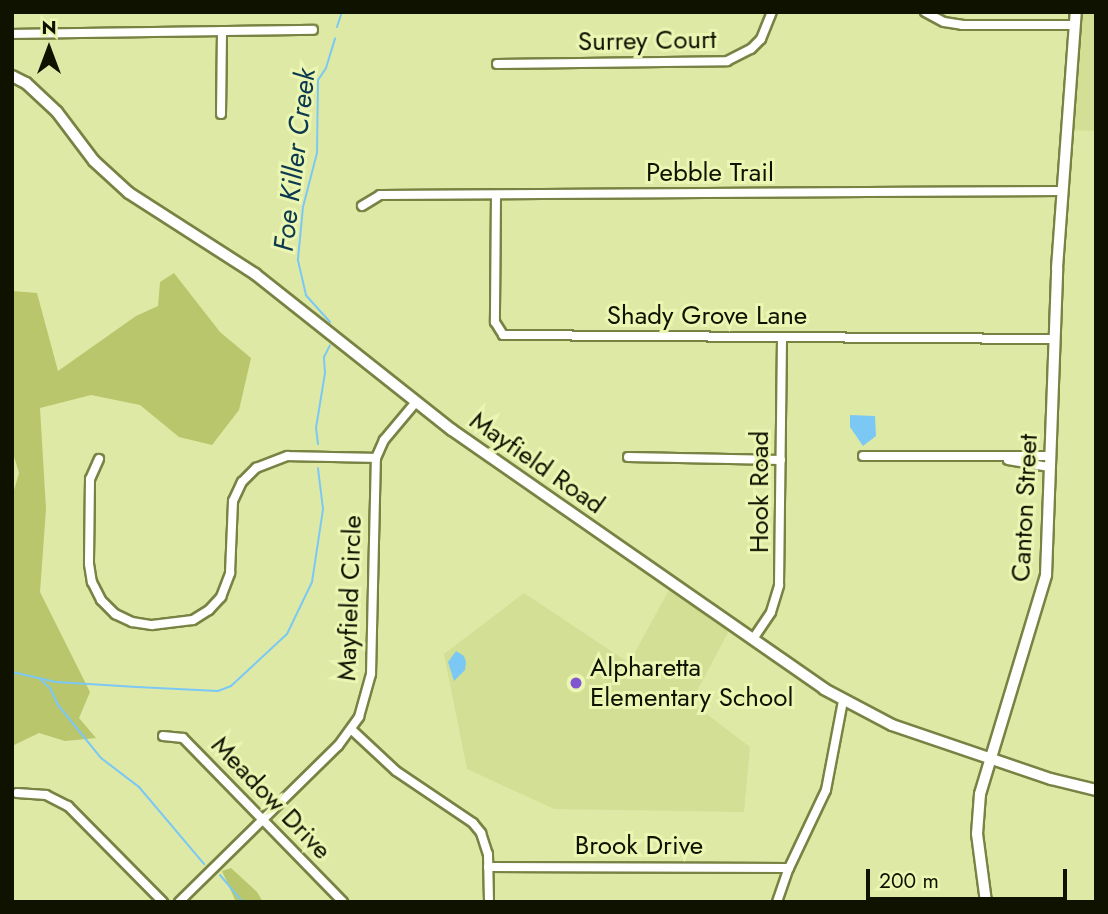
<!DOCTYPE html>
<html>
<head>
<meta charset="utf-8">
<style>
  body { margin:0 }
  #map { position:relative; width:1108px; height:914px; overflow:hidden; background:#dee9a6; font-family:Jost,sans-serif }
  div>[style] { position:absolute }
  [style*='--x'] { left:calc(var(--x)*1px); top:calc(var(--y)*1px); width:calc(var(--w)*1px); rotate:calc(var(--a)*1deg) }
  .built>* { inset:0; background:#d3df95 }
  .green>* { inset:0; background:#b9c66c }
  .water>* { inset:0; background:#7cc8f4 }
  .stream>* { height:2px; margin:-1px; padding:0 1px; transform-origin:1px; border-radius:1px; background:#7cc8f4 }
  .roads { filter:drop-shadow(2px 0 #798243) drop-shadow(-2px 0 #798243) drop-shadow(0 2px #798243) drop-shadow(0 -2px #798243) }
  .minor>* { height:8px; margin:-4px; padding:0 4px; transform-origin:4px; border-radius:4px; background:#fff }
  .tertiary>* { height:10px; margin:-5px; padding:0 5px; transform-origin:5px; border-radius:5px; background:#fff }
  .dots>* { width:19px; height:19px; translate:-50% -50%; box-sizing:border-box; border:4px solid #ebf6b3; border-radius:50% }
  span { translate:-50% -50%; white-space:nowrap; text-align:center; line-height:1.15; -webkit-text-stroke:6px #ebf6b3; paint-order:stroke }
  .street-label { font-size:26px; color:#101200 }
  .poi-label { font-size:26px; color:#101200 }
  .left { translate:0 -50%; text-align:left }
  .water-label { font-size:28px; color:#0c394f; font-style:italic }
  .frame { position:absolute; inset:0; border:14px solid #101200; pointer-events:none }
  .north { position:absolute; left:14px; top:14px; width:70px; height:70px; -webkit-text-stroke:5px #ebf6b3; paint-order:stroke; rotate:0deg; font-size:19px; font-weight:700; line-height:28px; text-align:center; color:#101200 }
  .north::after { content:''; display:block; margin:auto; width:24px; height:32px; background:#101200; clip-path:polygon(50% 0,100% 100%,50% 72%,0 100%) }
  .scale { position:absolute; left:866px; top:869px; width:201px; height:32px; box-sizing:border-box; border:4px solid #101200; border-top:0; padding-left:9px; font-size:21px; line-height:24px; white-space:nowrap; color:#101200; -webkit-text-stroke:5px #ebf6b3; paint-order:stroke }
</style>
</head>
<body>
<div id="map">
  <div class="built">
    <i style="clip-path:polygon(1076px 12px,1096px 12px,1096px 131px,1064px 130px)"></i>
    <i style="clip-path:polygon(669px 590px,729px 631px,691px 702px,750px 747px,744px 812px,554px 809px,467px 769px,444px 654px,524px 593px,629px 663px)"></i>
  </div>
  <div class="green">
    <i style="clip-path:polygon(174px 273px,220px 332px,251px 358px,239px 410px,212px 445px,179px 437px,140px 405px,91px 395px,40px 408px,46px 509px,40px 592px,90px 692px,79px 718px,96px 738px,65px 741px,39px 733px,12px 746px,12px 497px,19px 473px,12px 450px,12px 291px,37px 293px,58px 371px,136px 316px,158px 306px,160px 282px)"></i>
    <i style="clip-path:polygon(231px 868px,257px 892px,263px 902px,236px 902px,222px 871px)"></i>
  </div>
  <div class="water">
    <i style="clip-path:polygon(850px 415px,875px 416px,876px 436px,863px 446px,850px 427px)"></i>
    <i style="clip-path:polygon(456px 651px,464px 656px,466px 662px,465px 670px,454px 681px,448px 662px)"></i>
  </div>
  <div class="stream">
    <i style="--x:337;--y:27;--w:16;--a:-72"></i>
    <i style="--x:330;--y:322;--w:36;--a:-132"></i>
    <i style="--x:306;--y:295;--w:37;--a:-103"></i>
    <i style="--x:298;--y:259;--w:52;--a:-84.5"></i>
    <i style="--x:303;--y:207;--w:56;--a:-75.5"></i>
    <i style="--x:317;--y:153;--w:73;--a:-89.2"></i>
    <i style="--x:318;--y:80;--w:14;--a:-56"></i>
    <i style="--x:326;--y:68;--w:31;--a:-73"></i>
    <i style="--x:318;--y:444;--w:16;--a:-97"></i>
    <i style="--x:316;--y:428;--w:56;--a:-80.7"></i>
    <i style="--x:325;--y:373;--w:16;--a:-94"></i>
    <i style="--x:324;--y:357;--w:13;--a:-63"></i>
    <i style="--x:12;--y:672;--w:45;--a:12.8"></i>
    <i style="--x:56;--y:682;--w:81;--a:3.5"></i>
    <i style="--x:137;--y:687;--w:81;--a:2.8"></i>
    <i style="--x:218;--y:691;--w:14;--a:-21"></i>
    <i style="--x:231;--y:686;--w:76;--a:-42.9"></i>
    <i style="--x:287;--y:634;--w:58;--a:-64.3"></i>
    <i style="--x:312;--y:582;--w:74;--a:-81.4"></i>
    <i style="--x:323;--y:509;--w:41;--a:-97"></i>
    <i style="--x:41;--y:680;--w:12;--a:42"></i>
    <i style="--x:50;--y:688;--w:19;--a:65"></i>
    <i style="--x:58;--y:705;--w:68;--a:50.9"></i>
    <i style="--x:101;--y:758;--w:48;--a:37.3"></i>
    <i style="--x:139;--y:787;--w:101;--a:49.8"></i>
    <i style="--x:220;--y:875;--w:35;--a:50"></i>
  </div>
  <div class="roads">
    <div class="minor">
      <i style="--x:925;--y:12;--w:21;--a:28"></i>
      <i style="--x:944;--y:22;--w:18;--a:9"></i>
      <i style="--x:962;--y:25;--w:113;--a:0"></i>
      <i style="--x:12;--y:34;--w:301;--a:-0.8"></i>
      <i style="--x:497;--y:64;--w:230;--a:-0.7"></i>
      <i style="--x:727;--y:61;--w:27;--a:-27"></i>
      <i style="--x:751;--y:49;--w:14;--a:-45"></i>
      <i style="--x:761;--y:39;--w:29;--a:-68"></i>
      <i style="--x:221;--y:114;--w:83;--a:-89.3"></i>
      <i style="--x:496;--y:195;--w:127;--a:90.5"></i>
      <i style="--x:495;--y:322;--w:15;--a:58"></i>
      <i style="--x:503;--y:335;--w:551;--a:0.42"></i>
      <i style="--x:362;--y:206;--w:21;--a:-31"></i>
      <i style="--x:380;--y:195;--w:682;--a:-0.34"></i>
      <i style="--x:863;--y:456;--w:186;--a:0"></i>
      <i style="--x:628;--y:457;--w:153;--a:1.1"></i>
      <i style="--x:99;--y:459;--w:22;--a:114"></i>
      <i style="--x:90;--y:479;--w:85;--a:90.7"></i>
      <i style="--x:89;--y:564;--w:18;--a:81"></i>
      <i style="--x:92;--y:582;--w:20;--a:63"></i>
      <i style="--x:101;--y:600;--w:20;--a:45"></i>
      <i style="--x:115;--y:614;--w:19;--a:25"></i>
      <i style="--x:132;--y:622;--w:20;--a:9"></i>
      <i style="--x:152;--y:625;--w:41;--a:-7"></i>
      <i style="--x:193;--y:620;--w:19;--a:-32"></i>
      <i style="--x:209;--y:610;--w:18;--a:-47"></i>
      <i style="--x:221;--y:597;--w:26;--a:-69"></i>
      <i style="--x:230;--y:573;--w:72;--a:-87.6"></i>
      <i style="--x:233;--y:501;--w:21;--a:-65"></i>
      <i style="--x:242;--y:482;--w:20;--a:-45"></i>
      <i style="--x:256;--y:468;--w:34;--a:-21"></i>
      <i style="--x:288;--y:456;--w:88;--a:1.3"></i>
      <i style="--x:1008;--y:460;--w:42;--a:9.7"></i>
      <i style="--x:753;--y:639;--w:32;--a:-56"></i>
      <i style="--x:771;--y:612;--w:28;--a:-73"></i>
      <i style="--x:779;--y:585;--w:248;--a:-89.3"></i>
      <i style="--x:352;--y:730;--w:60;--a:43"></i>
      <i style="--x:396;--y:771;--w:93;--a:34"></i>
      <i style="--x:473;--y:823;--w:13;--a:51"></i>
      <i style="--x:481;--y:833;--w:22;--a:72"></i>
      <i style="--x:488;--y:854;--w:48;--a:88.8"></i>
      <i style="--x:163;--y:736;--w:20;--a:6"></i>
      <i style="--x:183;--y:738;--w:229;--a:45.7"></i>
      <i style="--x:17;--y:793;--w:29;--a:4"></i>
      <i style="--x:46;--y:795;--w:25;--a:27"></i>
      <i style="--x:68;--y:806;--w:135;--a:45.3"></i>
      <i style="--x:488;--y:867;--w:301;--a:0.2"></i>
      <i style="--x:179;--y:902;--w:223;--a:-44.5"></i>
      <i style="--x:338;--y:746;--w:36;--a:-54"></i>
      <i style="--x:359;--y:717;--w:45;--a:-74.4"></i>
      <i style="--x:371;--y:674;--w:216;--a:-88.7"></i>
      <i style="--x:376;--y:458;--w:20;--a:-66"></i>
      <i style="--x:384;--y:440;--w:50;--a:-49.9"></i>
      <i style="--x:777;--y:902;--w:36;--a:-71"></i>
      <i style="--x:789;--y:868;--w:86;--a:-64.6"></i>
      <i style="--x:826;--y:790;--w:91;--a:-79.2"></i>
    </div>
    <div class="tertiary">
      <i style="--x:12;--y:76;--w:16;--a:27"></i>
      <i style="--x:26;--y:83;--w:42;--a:43.1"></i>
      <i style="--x:57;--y:112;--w:61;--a:52.9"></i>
      <i style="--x:94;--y:161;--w:47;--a:42.4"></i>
      <i style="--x:129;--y:193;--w:150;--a:32.7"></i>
      <i style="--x:255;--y:274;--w:251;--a:38.4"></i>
      <i style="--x:452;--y:430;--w:453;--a:34.8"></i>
      <i style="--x:824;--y:689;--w:77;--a:27.9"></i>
      <i style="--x:892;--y:725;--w:168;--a:18.8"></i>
      <i style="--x:1051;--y:779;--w:46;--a:13.7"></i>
      <i style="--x:986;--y:902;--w:69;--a:-97.5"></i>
      <i style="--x:977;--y:834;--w:40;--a:-85.7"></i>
      <i style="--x:980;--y:794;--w:229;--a:-73.2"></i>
      <i style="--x:1046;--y:575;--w:307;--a:-87.9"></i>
      <i style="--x:1057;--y:268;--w:257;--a:-85.8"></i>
    </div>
  </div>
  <div class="dots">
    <i style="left:576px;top:683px;background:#8056d0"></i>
  </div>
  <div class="street-label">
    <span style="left:647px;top:41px;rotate:-1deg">Surrey Court</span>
    <span style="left:710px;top:173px">Pebble Trail</span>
    <span style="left:707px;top:316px">Shady Grove Lane</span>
    <span style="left:537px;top:463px;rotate:35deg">Mayfield Road</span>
    <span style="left:760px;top:492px;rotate:-90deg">Hook Road</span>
    <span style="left:1025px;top:508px;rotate:-87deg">Canton Street</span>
    <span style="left:350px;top:598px;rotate:-88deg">Mayfield Circle</span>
    <span style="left:271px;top:798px;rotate:46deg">Meadow Drive</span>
    <span style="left:639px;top:846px">Brook Drive</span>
  </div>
  <div class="poi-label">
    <span class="left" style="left:590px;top:683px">Alpharetta<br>Elementary School</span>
  </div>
  <div class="water-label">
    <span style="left:295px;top:160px;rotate:-83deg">Foe Killer Creek</span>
  </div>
  <div class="frame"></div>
  <div class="north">N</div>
  <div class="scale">200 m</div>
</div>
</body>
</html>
